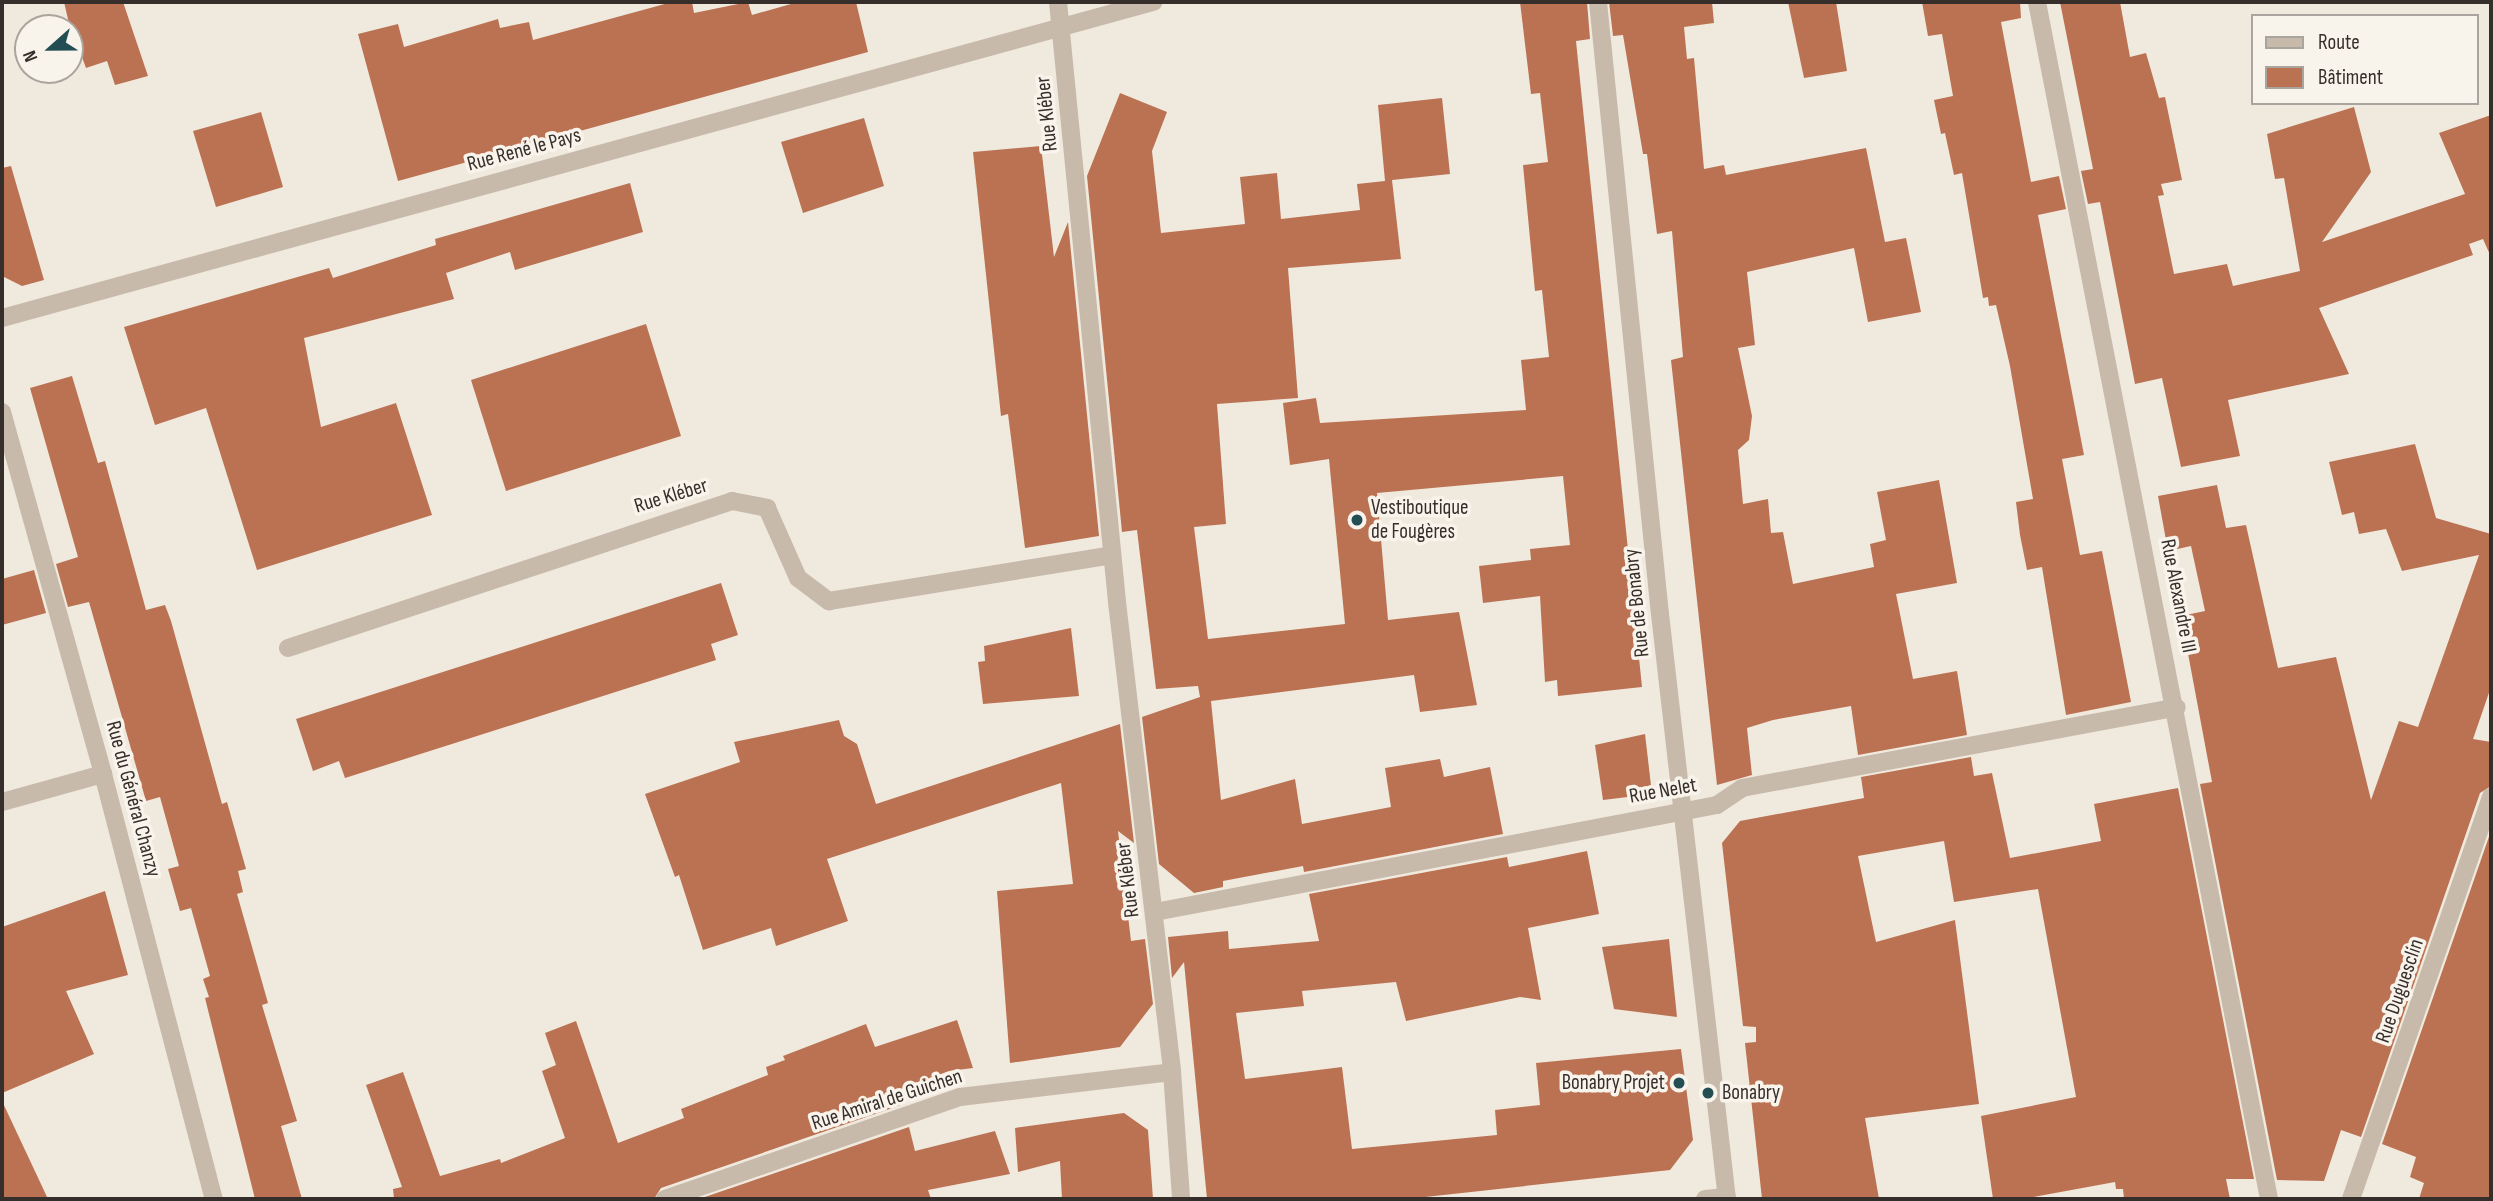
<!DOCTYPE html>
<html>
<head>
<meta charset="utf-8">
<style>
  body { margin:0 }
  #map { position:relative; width:2493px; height:1201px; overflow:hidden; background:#f0e9de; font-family:"Sofia Sans Condensed",sans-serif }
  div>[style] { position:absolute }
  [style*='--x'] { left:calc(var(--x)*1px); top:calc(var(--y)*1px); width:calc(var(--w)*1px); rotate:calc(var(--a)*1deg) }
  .building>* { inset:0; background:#bb7252 }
  .minor>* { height:18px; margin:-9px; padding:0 9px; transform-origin:9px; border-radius:9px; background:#c7baab }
  .tertiary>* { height:18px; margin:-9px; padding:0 9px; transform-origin:9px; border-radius:9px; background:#c7baab }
  .dots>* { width:19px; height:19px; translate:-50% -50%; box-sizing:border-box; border:4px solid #f8f3eb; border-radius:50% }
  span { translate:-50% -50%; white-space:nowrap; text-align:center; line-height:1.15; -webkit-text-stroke:7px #f8f3eb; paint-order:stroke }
  .street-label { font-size:21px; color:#362e2a }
  .poi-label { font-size:21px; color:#362e2a }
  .left { translate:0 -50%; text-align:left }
  .right { translate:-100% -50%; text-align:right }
  .frame { position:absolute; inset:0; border:4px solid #362e2a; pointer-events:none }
  .legend { position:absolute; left:2251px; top:14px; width:228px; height:91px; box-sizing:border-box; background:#f8f3eb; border:2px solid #aaa49e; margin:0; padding:9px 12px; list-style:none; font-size:21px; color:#362e2a }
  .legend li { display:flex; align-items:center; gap:14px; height:35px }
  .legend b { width:35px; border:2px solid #aaa49e }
  .north { position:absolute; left:14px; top:14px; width:70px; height:70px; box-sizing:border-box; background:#f8f3eb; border:2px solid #aaa49e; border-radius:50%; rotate:249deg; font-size:19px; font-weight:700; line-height:28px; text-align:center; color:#362e2a }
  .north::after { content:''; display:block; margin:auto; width:24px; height:32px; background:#234e54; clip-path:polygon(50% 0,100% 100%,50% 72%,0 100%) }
</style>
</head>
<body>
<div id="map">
  <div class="building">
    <i style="clip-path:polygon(64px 2px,123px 2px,148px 76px,115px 85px,107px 61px,86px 68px,82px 57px,77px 58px)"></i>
    <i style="clip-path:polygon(672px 2px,692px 2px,694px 13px,748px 2px,752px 15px,798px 2px,856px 2px,868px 52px,398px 181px,358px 34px,398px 24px,404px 47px,498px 19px,500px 28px,529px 22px,533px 40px)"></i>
    <i style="clip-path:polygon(1520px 2px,1587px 2px,1590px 39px,1576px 41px,1642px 687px,1558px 696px,1557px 680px,1545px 682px,1540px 596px,1483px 603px,1479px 566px,1531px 560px,1530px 549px,1570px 545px,1563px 476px,1377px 493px,1388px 620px,1459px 612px,1477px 705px,1420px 712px,1414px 675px,1211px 701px,1221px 800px,1295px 779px,1302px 824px,1391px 807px,1385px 768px,1440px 759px,1444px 777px,1490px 767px,1503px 834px,1304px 872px,1303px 866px,1223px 881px,1223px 887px,1194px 893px,1159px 864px,1142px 717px,1200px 697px,1198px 686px,1156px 689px,1137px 530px,1122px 532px,1087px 176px,1120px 93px,1167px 112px,1152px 151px,1161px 233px,1245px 224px,1240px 177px,1277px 173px,1281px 219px,1360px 210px,1357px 184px,1385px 181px,1378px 105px,1442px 98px,1450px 174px,1392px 180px,1401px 259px,1288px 268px,1298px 398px,1217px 404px,1226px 524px,1194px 527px,1208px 639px,1345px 624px,1329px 459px,1290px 465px,1283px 403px,1316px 398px,1320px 423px,1526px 410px,1521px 360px,1549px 357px,1542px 290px,1535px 291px,1523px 165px,1548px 162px,1540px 93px,1531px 94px)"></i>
    <i style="clip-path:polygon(1609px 2px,1712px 2px,1714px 23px,1684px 27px,1687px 59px,1694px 58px,1704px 169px,1724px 165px,1726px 175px,1866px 148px,1885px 242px,1906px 238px,1921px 312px,1868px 322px,1854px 248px,1747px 272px,1755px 345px,1738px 348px,1752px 416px,1749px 440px,1738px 450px,1743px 504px,1768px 499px,1771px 533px,1783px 532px,1793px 584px,1874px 567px,1870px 544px,1886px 540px,1877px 492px,1939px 480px,1957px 583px,1896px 594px,1913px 679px,1957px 671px,1967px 735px,1858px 755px,1851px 706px,1773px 720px,1747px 728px,1752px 775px,1717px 785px,1671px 360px,1683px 357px,1672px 231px,1657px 234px,1647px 154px,1643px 154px,1623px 35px,1613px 36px)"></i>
    <i style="clip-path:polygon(1788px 2px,1836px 2px,1847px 71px,1804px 78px)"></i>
    <i style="clip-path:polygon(1922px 2px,2020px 2px,2021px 18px,2001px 22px,2031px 182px,2059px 176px,2066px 209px,2038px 215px,2084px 455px,2062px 459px,2080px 555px,2102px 551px,2131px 702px,2066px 715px,2042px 567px,2027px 570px,2020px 535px,2016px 502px,2033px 499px,2010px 366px,1996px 305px,1989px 306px,1988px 297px,1983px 298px,1962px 173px,1954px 175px,1945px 133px,1941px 134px,1934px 100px,1953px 96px,1942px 34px,1928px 36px)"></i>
    <i style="clip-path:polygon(2060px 2px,2120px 2px,2130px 57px,2146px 53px,2159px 98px,2165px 97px,2182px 180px,2161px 184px,2164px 195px,2158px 196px,2174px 274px,2227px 264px,2233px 286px,2300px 271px,2284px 178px,2275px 179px,2267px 134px,2354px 107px,2371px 172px,2322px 242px,2465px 194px,2439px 133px,2491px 115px,2491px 257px,2483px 239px,2469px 244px,2473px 255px,2319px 308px,2349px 374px,2228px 400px,2240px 456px,2181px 467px,2162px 378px,2135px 384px,2100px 202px,2088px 204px,2081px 171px,2093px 169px)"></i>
    <i style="clip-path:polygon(261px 112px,283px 187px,216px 207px,193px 131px)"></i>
    <i style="clip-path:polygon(864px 118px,884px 186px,803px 213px,781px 142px)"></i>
    <i style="clip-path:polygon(1041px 146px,1054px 257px,1068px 222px,1099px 536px,1025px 548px,1008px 414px,1001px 416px,973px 152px)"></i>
    <i style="clip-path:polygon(11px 166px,44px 280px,22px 286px,2px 276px,2px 168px)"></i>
    <i style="clip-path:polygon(630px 183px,643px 232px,515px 270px,510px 252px,446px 273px,454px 299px,304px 338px,321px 427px,396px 403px,432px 515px,257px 570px,206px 408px,155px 425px,124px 327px,329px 268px,333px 278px,436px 245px,435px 239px)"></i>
    <i style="clip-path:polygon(646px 324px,681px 436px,506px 491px,471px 380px)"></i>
    <i style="clip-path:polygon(72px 376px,98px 463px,105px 461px,146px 610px,165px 605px,171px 621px,222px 804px,227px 802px,246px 869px,238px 871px,243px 892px,237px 894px,268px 1003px,262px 1005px,297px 1121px,281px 1126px,302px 1199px,255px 1199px,205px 998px,209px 997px,203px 979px,210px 976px,191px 908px,180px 911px,168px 869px,179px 866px,160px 797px,146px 801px,89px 602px,68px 607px,56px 564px,78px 557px,30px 388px)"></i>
    <i style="clip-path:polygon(2415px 444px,2436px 518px,2491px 534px,2491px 687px,2473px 739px,2491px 742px,2491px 786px,2480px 793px,2361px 1137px,2341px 1130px,2324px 1181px,2277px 1180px,2200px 784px,2212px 782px,2181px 616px,2205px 611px,2191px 546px,2168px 551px,2158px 496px,2217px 485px,2226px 528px,2246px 525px,2278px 668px,2336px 657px,2371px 800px,2399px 721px,2418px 727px,2479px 555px,2402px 571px,2386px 529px,2359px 534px,2354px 512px,2342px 515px,2329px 462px)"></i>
    <i style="clip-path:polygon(34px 570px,46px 613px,2px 625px,2px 579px)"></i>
    <i style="clip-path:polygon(721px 583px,738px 635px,711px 644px,716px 660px,345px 778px,339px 761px,313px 771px,296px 719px)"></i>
    <i style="clip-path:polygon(1071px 628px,1079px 696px,983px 704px,978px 662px,985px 661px,984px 646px)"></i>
    <i style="clip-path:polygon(839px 720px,844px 736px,857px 744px,876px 804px,1120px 724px,1134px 843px,1118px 831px,1131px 941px,1145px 939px,1153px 1004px,1120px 1047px,1010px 1063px,997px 891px,1073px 884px,1061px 783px,827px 859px,848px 921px,776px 946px,771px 928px,703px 950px,679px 875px,675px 877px,645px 794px,740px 762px,734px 742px)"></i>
    <i style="clip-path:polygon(1645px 734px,1652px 794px,1603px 800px,1595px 745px)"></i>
    <i style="clip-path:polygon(1971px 757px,1974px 776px,1992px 773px,2010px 858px,2101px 841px,2094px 804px,2178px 788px,2254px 1179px,2226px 1179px,2230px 1199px,2124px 1199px,2123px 1189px,2116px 1189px,2115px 1182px,2022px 1199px,1993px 1199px,1981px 1116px,2076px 1097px,2038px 889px,1954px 902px,1944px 841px,1858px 856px,1876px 942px,1955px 920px,1979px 1104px,1865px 1118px,1879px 1199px,1762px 1199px,1745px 1043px,1756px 1042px,1756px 1027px,1743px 1026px,1722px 843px,1740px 821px,1864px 798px,1861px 777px)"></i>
    <i style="clip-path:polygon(2491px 831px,2491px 1199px,2419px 1199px,2424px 1183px,2410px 1177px,2416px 1157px,2382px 1144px)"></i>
    <i style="clip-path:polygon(1587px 851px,1599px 914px,1528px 928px,1541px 1000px,1520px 997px,1406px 1021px,1396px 982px,1302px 991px,1304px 1006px,1236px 1013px,1245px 1079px,1342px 1067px,1352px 1149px,1497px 1135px,1495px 1110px,1540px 1105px,1536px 1063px,1681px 1049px,1693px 1140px,1670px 1170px,1407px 1199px,1207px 1199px,1184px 962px,1172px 978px,1168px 937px,1228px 931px,1229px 949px,1319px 941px,1309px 894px,1507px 857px,1509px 867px)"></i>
    <i style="clip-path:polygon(105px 891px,128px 975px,66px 991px,94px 1054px,2px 1093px,2px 927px)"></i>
    <i style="clip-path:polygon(1669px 939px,1677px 1017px,1614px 1009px,1602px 947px)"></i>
    <i style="clip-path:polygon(957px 1020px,973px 1068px,949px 1071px,901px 1089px,904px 1104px,661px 1188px,654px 1199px,394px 1199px,393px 1189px,402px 1187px,366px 1085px,403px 1072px,440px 1176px,500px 1159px,501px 1163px,565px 1138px,542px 1071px,556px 1065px,545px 1033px,576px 1021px,618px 1143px,684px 1118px,681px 1109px,768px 1075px,766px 1067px,785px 1060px,783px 1056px,866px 1024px,875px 1047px)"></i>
    <i style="clip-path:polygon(2px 1101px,48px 1199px,2px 1199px)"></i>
    <i style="clip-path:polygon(1124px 1113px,1148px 1130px,1153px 1199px,1062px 1199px,1060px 1161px,1018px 1172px,1015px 1128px)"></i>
    <i style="clip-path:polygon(909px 1127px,915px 1151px,995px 1131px,1010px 1174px,928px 1190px,931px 1199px,699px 1199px)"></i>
  </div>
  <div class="minor">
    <i style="--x:1598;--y:2;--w:615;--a:84.22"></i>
    <i style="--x:1660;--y:614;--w:589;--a:83.47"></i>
    <i style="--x:2037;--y:2;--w:1219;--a:79.03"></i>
    <i style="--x:2;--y:318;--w:1194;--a:-15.35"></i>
    <i style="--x:2;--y:412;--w:376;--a:74.4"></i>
    <i style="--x:103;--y:774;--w:439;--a:75.4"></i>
    <i style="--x:288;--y:648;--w:468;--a:-18.3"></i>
    <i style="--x:732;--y:501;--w:36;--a:11"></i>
    <i style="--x:767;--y:508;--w:77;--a:66.1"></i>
    <i style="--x:798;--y:578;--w:39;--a:37"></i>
    <i style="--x:829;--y:601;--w:287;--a:-9.2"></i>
    <i style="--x:2;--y:802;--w:105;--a:-15.5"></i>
    <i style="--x:1155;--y:912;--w:572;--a:-10.78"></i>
    <i style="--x:1717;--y:805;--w:30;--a:-34"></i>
    <i style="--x:1742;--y:788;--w:442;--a:-10.5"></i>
    <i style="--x:665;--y:1199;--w:312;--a:-19.1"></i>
    <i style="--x:960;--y:1097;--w:213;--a:-6.7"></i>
    <i style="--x:1705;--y:1199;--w:22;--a:-5"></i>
    <i style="--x:2351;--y:1199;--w:426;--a:-70.8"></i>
  </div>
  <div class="tertiary">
    <i style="--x:1058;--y:2;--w:603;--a:84.38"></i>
    <i style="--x:1117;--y:602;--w:473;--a:83.3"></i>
    <i style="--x:1172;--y:1072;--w:127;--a:85.9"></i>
  </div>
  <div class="dots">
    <i style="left:1357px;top:520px;background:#234e54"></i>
    <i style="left:1679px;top:1083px;background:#234e54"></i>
    <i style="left:1708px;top:1093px;background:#234e54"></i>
  </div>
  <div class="street-label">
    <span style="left:1047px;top:114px;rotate:-96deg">Rue Kléber</span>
    <span style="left:524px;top:150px;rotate:-15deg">Rue René le Pays</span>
    <span style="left:671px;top:496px;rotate:-17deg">Rue Kléber</span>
    <span style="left:2178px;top:596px;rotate:79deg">Rue Alexandre III</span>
    <span style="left:1637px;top:603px;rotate:-96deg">Rue de Bonabry</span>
    <span style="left:1663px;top:791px;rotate:-10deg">Rue Nelet</span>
    <span style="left:133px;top:799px;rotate:75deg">Rue du Général Chanzy</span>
    <span style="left:1128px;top:880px;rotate:-97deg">Rue Kléber</span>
    <span style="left:2400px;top:991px;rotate:-71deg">Rue Duguesclin</span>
    <span style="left:887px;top:1100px;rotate:-18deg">Rue Amiral de Guichen</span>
  </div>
  <div class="poi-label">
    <span class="left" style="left:1371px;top:520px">Vestiboutique<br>de Fougères</span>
    <span class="right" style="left:1665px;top:1083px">Bonabry Projet</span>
    <span class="left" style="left:1722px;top:1093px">Bonabry</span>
  </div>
  <div class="frame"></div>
  <ul class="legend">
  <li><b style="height:9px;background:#c7baab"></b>Route</li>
  <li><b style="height:19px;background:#bb7252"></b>Bâtiment</li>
  </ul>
  <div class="north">N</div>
</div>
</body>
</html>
